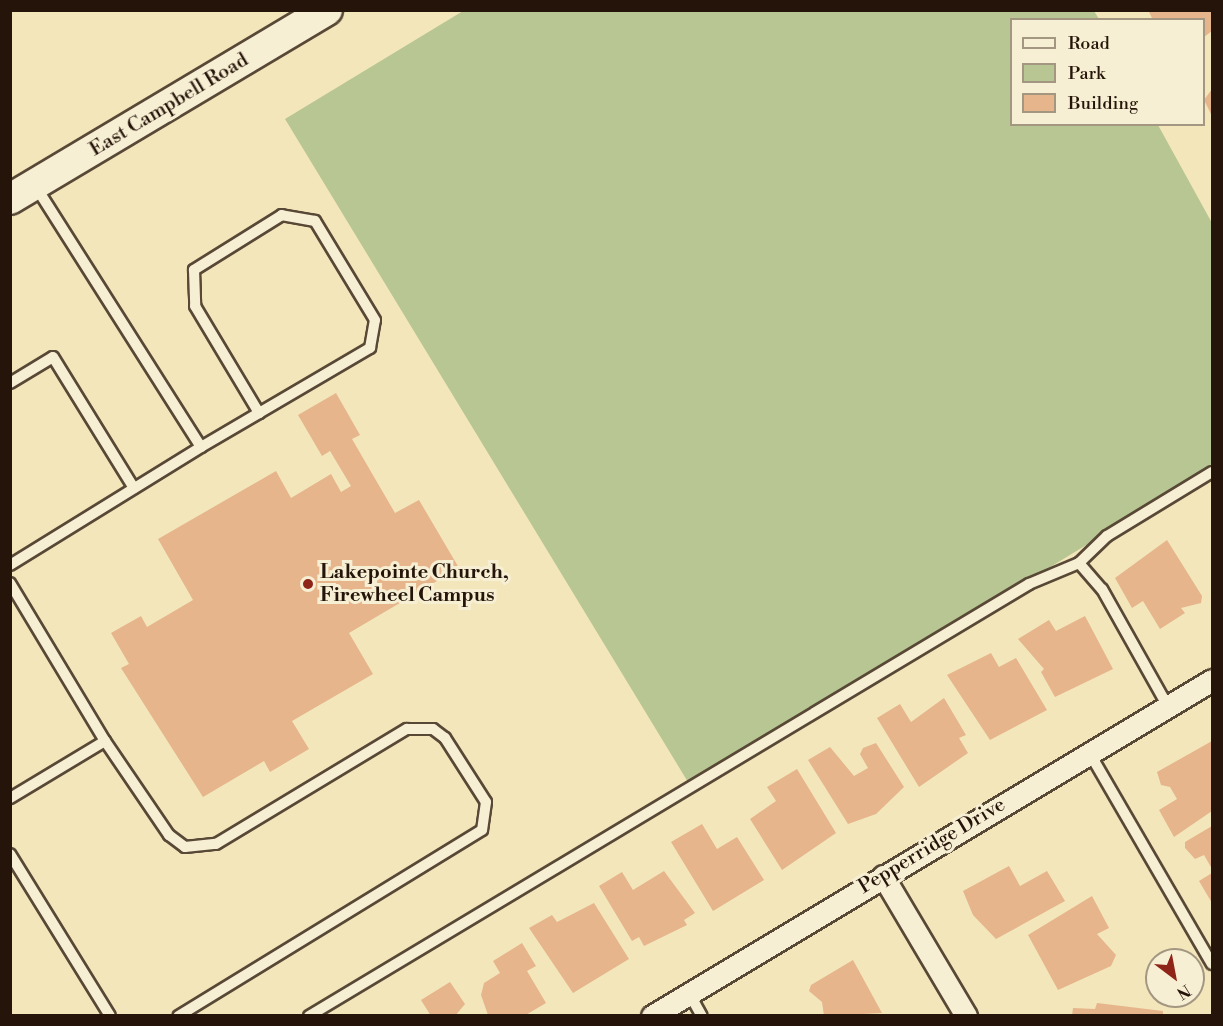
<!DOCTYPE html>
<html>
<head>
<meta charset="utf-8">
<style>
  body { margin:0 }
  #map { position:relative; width:1223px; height:1026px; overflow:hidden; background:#f3e6bb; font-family:"Libre Bodoni",serif }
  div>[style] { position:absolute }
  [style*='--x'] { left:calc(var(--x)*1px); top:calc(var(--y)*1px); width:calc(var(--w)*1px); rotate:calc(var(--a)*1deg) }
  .green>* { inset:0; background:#b8c693 }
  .building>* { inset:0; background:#e6b58b }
  .roads { filter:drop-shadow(2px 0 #584836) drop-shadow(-2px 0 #584836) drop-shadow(0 2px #584836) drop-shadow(0 -2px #584836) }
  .service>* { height:10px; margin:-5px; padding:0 5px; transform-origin:5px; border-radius:5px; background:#f7efd3 }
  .minor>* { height:21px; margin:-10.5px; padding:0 10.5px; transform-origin:10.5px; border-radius:10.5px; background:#f7efd3 }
  .secondary>* { height:30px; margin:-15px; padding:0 15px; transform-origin:15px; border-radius:15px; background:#f7efd3 }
  .dots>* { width:16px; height:16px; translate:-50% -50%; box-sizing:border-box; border:3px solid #f7efd3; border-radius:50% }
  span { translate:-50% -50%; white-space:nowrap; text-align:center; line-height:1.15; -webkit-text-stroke:6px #f7efd3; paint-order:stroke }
  .street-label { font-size:20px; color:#241409 }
  .poi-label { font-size:20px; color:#241409; font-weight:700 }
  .left { translate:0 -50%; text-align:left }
  .frame { position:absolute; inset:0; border:12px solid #241409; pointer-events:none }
  .legend { position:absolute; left:1010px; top:18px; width:195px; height:108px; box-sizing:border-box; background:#f7efd3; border:2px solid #a39782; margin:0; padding:8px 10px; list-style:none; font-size:18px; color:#241409 }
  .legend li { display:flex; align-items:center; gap:12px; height:30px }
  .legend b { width:30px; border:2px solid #a39782 }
  .north { position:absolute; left:1145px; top:948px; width:60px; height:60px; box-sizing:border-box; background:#f7efd3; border:2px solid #a39782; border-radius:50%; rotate:148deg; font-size:16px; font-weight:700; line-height:24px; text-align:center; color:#241409 }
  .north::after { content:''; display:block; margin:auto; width:21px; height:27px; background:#8f2418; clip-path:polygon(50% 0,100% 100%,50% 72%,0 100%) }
</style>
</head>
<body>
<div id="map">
  <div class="green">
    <i style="clip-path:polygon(463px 11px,1094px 11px,1099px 19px,1012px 20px,1012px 124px,1158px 125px,1212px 223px,1212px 468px,691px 787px,285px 119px)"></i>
  </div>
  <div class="building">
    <i style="clip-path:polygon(1148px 10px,1212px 10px,1212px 31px,1204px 37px,1204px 20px,1153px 20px)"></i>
    <i style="clip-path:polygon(1212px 89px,1212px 116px,1204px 100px)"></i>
    <i style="clip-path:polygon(336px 393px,360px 435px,352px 439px,395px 513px,419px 500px,459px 568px,349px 633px,373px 674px,292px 721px,309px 749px,270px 772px,264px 761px,203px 797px,121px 668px,129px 664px,111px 633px,141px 616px,147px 627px,193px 600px,158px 539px,276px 471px,291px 498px,331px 474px,341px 492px,351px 486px,330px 451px,322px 456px,298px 415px)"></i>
    <i style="clip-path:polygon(1167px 540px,1202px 596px,1201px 603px,1181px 608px,1185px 613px,1160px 629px,1143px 601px,1132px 608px,1115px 578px)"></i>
    <i style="clip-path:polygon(1085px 616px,1113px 669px,1055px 697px,1041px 672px,1044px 669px,1018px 639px,1049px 620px,1056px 631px)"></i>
    <i style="clip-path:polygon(991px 653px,999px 667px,1016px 658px,1047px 710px,990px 740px,947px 675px)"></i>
    <i style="clip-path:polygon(944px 698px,966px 735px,959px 738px,968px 753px,919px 787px,877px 718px,900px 704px,911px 722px)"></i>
    <i style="clip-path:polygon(1212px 741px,1212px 811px,1174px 837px,1159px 810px,1177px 799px,1170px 787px,1161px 785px,1157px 772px)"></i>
    <i style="clip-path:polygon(876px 743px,904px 787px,876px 814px,848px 824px,808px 760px,830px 747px,854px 776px,868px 768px,860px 754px,863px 748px)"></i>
    <i style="clip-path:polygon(797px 769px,836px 833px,782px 870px,750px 819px,776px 801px,767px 787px)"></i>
    <i style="clip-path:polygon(702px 824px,717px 849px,737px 837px,764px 880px,713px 911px,671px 842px)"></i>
    <i style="clip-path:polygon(1212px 826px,1212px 869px,1204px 855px,1195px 859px,1185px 848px,1185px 842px)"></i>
    <i style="clip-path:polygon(1009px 866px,1020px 886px,1047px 871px,1065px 901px,996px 939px,973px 915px,963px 891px)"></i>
    <i style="clip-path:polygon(664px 871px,695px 913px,684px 920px,687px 925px,644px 946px,639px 937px,632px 941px,599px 886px,622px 872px,633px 890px)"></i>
    <i style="clip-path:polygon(1212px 873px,1212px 903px,1199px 881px)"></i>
    <i style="clip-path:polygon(1092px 896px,1109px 928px,1097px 934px,1116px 955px,1111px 966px,1058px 990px,1028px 935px)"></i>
    <i style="clip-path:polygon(594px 903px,629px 959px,573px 993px,529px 928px,552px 915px,557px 922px)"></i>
    <i style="clip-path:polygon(522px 943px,536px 966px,527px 971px,546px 1003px,524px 1016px,488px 1015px,481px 995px,484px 983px,500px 973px,493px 961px)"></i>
    <i style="clip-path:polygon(853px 960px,882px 1013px,824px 1016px,822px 1002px,809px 991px,811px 985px)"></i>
    <i style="clip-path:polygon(450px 982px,465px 1004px,455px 1016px,431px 1016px,421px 1000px)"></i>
    <i style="clip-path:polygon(1097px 1003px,1163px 1011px,1163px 1016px,1072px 1016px,1073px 1008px,1095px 1009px)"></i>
  </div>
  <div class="roads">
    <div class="service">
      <i style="--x:10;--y:383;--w:50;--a:-31.2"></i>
      <i style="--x:53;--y:357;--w:154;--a:58.3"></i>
      <i style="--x:201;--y:447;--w:67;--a:-30.4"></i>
      <i style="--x:259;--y:413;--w:129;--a:-30.4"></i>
      <i style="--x:370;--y:348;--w:28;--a:-80"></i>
      <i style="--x:375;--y:320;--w:116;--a:-121.2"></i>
      <i style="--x:315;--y:221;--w:34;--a:-170"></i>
      <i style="--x:282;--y:215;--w:104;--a:148"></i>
      <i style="--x:194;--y:270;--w:36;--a:88"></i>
      <i style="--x:195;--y:306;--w:125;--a:59.1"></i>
      <i style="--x:1079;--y:563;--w:39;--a:-44"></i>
      <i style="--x:1107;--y:536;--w:123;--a:-31.4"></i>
      <i style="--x:10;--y:565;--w:225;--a:-31.7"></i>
      <i style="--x:201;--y:447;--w:310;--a:-122.4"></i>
      <i style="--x:10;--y:583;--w:184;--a:59"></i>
      <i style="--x:105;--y:741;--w:111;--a:149"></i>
      <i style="--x:105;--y:741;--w:114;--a:55.8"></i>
      <i style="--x:169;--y:835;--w:20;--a:37"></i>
      <i style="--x:185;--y:847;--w:31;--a:-6"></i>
      <i style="--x:216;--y:844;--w:223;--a:-31.1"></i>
      <i style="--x:407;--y:729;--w:26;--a:0"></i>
      <i style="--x:433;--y:729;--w:15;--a:37"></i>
      <i style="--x:445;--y:738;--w:76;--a:57.4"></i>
      <i style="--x:486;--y:802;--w:28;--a:98"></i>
      <i style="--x:482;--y:830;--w:356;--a:148.5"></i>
      <i style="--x:1089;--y:752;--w:245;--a:59.9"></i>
      <i style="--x:10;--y:854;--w:190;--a:58.3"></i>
      <i style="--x:689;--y:993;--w:26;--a:61"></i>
      <i style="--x:309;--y:1016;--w:840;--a:-30.96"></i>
      <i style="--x:1029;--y:584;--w:54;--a:-22.8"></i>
      <i style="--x:1079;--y:563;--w:35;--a:49"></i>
      <i style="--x:1102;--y:589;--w:131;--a:60.7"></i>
    </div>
    <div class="minor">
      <i style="--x:883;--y:876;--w:163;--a:59.3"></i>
      <i style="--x:652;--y:1016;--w:653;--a:-30.96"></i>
    </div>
    <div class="secondary">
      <i style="--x:10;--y:199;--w:369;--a:-30.8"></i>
    </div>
  </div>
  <div class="dots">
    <i style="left:308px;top:584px;background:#8f2418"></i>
  </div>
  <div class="street-label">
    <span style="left:169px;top:105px;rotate:-31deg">East Campbell Road</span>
    <span style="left:932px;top:846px;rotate:-31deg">Pepperridge Drive</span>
  </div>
  <div class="poi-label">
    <span class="left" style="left:320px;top:584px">Lakepointe Church,<br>Firewheel Campus</span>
  </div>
  <div class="frame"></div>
  <ul class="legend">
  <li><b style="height:8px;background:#f7efd3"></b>Road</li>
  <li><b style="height:16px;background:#b8c693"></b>Park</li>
  <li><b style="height:16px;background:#e6b58b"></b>Building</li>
  </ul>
  <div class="north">N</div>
</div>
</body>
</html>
